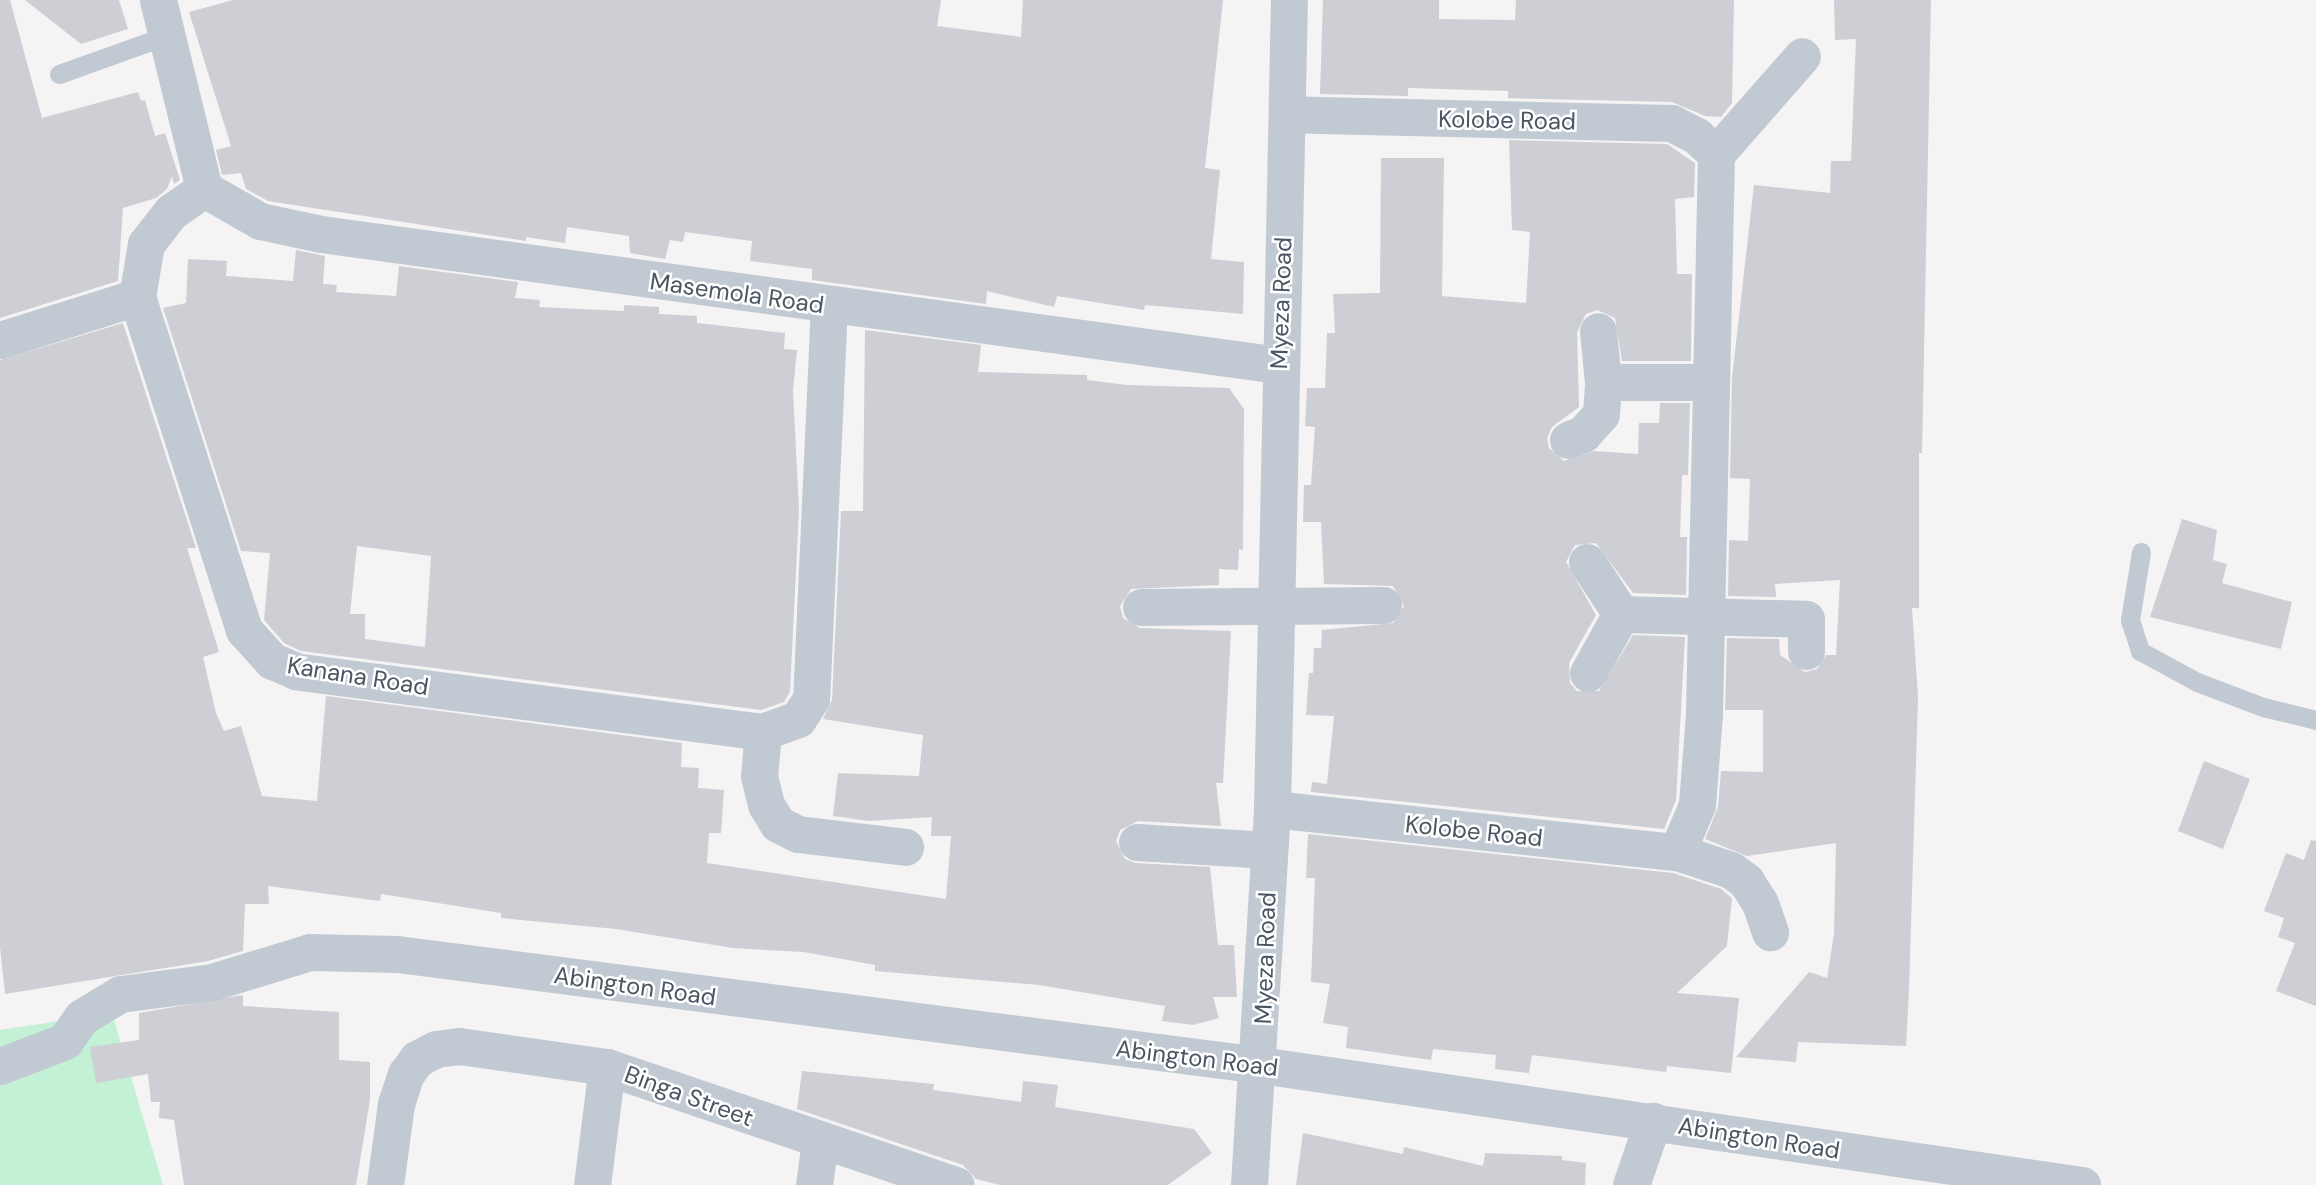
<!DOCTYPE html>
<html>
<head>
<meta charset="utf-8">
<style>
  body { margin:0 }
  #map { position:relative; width:2316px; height:1185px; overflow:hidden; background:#f5f3f3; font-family:"DM Sans",sans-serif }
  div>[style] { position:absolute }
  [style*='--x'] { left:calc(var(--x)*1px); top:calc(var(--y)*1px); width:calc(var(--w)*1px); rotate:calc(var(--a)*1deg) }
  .green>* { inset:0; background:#c3f1d5 }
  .building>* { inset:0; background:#cdcfd5 }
  .service>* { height:19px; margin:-9.5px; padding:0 9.5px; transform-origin:9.5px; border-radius:9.5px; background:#c1cad2 }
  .minor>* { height:37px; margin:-18.5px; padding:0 18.5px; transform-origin:18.5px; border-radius:18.5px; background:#c1cad2 }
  span { translate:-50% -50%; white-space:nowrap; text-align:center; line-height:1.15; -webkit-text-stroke:5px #fff; paint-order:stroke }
  .street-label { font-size:24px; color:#4a5661 }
</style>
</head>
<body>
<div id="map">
  <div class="green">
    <i style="clip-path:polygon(112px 1013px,163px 1185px,0 1185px,0 1030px)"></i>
  </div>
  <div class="building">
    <i style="clip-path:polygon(0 0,10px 0,42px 118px,138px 92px,141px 101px,145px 100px,155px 136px,165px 133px,180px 180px,174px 184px,172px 176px,167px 189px,156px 198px,123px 208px,118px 281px,0 318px)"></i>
    <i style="clip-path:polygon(25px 0,119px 0,128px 29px,81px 44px)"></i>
    <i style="clip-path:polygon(233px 0,941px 0,937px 26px,1021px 37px,1023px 0,1223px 0,1205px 168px,1220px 170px,1211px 259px,1244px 262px,1243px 314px,1145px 305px,1144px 310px,1057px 296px,1054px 307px,987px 291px,986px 304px,812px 280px,812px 269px,750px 261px,752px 241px,685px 232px,683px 242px,670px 240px,665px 259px,630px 253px,629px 236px,567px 227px,565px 243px,526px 237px,526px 241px,268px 201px,246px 189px,241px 173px,222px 175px,216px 150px,231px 146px,189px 12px)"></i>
    <i style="clip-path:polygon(1323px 0,1439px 0,1439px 19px,1515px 20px,1516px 0,1734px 0,1732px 103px,1721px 117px,1705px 116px,1672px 102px,1508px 98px,1508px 91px,1408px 88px,1408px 96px,1320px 94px)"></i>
    <i style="clip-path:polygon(1834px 0,1931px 0,1922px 453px,1919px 453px,1919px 608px,1912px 608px,1918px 697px,1909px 990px,1906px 1046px,1798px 1042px,1796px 1062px,1736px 1057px,1809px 972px,1827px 978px,1834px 934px,1836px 843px,1747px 856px,1705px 839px,1718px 807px,1721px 771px,1763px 772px,1763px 710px,1725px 710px,1727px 638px,1779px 639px,1780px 655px,1805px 672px,1817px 669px,1826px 655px,1836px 655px,1840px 580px,1775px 584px,1776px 597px,1728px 596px,1729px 540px,1748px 541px,1750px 479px,1730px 478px,1732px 378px,1754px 185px,1830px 193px,1831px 161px,1851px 161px,1856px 39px,1835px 40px)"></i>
    <i style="clip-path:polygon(1509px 140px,1667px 144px,1695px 163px,1694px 197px,1675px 199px,1677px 274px,1692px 274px,1691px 361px,1622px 361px,1615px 318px,1597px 310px,1586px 314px,1577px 332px,1579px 407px,1552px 427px,1547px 438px,1549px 448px,1564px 461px,1594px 451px,1638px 454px,1639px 423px,1659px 423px,1660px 403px,1690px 403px,1688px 475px,1682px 475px,1680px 537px,1687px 537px,1686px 595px,1633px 593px,1596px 543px,1575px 545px,1566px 562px,1596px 615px,1569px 663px,1570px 683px,1577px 691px,1599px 691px,1633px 635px,1685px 637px,1676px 800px,1664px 829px,1311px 792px,1312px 782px,1327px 784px,1334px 716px,1306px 715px,1309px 673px,1313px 673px,1314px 648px,1321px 648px,1322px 630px,1393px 623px,1404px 606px,1393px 586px,1324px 584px,1321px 522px,1303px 522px,1304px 485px,1311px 485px,1315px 427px,1305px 426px,1307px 388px,1325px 388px,1327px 333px,1335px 333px,1333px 294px,1380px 293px,1381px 158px,1444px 158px,1442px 296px,1526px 303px,1530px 232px,1512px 230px)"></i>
    <i style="clip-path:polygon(evenodd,296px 250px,325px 256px,323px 284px,337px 285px,336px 292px,396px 296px,399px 266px,518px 282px,515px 298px,540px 300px,539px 307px,624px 311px,624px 305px,659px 307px,659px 314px,697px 316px,697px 323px,785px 333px,784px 349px,797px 350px,793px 391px,799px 510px,790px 692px,784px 702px,761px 710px,301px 651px,284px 643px,264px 620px,270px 553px,241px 551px,163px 308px,186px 303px,188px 259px,227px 261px,226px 276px,293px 281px,296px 250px,357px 546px,431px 556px,425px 647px,365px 639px,365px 614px,350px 614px,357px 546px)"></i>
    <i style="clip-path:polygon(123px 323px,196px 548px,187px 548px,219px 652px,203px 657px,216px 713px,224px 731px,241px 726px,262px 796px,317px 801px,326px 696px,682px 743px,681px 767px,699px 768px,698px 788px,724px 790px,721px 833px,709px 833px,707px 863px,946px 899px,951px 836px,931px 836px,932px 817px,869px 821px,833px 816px,838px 773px,919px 776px,923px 735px,823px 719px,832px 700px,841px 511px,863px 511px,865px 330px,981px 345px,978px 372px,1087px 375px,1087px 380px,1127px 385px,1229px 388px,1244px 409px,1243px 550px,1239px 549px,1238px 570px,1219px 569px,1219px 585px,1131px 589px,1120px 606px,1123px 618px,1140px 628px,1231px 631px,1223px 783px,1216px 783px,1221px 826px,1138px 821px,1120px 830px,1116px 841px,1125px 859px,1135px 863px,1210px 867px,1218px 945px,1234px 945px,1237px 997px,1213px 997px,1219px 1018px,1193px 1025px,1162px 1021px,1165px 1006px,1039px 985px,875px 971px,875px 965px,804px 952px,733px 948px,616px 929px,501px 918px,501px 913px,381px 894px,380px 901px,268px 886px,269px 904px,245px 904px,243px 951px,208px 961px,5px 994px,0 947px,0 360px)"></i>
    <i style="clip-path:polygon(2182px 519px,2217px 530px,2213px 560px,2227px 564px,2222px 583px,2292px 602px,2281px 649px,2150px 617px)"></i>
    <i style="clip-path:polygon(2204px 761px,2250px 779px,2223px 849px,2178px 831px)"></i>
    <i style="clip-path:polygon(1308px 834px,1673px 873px,1721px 889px,1732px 898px,1727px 946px,1677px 993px,1739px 998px,1731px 1073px,1667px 1066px,1666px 1072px,1532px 1055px,1529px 1073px,1495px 1069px,1496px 1055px,1433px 1049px,1431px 1060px,1346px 1048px,1348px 1027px,1323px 1023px,1330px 984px,1311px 982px,1315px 878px,1306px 878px)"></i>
    <i style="clip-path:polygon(2311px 840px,2316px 841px,2316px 1006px,2276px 991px,2295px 943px,2278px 937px,2284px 918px,2264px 911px,2286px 853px,2304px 860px)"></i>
    <i style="clip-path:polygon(243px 995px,243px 1006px,339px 1012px,339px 1060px,370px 1062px,370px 1100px,356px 1185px,184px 1185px,174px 1120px,159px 1118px,160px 1102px,151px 1102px,148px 1074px,96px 1083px,90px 1047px,139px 1040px,139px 1013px)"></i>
    <i style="clip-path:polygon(802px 1071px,934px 1084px,933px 1090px,1021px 1102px,1023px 1081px,1058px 1085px,1055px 1107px,1194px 1129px,1212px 1153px,1168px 1185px,1000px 1185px,976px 1179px,963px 1165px,797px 1109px)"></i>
    <i style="clip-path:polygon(1303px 1133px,1403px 1154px,1404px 1147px,1483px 1166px,1485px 1153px,1562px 1156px,1562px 1160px,1586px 1163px,1585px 1185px,1296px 1185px)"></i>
  </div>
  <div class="service">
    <i style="--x:59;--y:74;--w:116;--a:-19.7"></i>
    <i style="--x:2141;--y:552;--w:69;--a:99.2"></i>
    <i style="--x:2130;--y:620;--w:33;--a:72"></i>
    <i style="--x:2140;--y:651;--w:65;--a:28.5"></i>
    <i style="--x:2197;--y:682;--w:71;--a:20.7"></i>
    <i style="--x:2263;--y:707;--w:55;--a:13.8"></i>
  </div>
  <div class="minor">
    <i style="--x:158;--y:0;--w:195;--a:76.3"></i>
    <i style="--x:1716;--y:154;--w:130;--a:-48.7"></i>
    <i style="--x:829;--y:305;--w:394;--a:92.6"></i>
    <i style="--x:811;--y:699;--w:24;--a:123"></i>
    <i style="--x:798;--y:719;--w:37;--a:160"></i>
    <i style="--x:763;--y:732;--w:471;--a:-172.6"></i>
    <i style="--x:296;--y:671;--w:26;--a:-157"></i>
    <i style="--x:272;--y:661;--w:42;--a:-132.1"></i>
    <i style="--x:244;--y:630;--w:350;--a:-107.8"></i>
    <i style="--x:137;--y:297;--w:54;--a:-80.4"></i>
    <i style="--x:146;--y:244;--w:41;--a:-52"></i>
    <i style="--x:171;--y:212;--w:40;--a:-34.9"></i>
    <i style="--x:204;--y:189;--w:64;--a:29.7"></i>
    <i style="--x:260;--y:221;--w:62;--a:12"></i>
    <i style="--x:321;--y:234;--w:967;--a:7.79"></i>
    <i style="--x:0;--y:340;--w:144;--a:-17.4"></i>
    <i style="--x:1603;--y:382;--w:106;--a:0"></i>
    <i style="--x:1568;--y:440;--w:16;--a:-22"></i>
    <i style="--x:1583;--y:434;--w:27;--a:-48"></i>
    <i style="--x:1601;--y:414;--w:32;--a:-86"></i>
    <i style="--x:1603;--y:382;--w:51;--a:-95.6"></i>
    <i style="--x:1587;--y:562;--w:62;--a:56.8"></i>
    <i style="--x:1141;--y:607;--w:242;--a:-0.5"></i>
    <i style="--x:1621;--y:614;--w:185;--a:1.5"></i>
    <i style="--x:1806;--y:619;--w:32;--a:90"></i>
    <i style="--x:1588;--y:673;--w:68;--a:-60.8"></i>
    <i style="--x:763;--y:732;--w:44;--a:95.2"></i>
    <i style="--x:759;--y:776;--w:30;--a:76"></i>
    <i style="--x:766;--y:805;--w:22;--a:58"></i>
    <i style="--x:778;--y:824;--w:22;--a:27"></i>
    <i style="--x:798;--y:834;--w:108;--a:6.9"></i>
    <i style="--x:1272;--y:809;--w:407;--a:6.1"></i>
    <i style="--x:1677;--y:852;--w:51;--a:-66.9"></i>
    <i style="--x:1697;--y:805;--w:92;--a:-85.6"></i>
    <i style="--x:1704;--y:713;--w:559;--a:-88.77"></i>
    <i style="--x:1716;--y:154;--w:26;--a:-137"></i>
    <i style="--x:1697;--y:136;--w:28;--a:-153"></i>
    <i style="--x:1672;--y:123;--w:384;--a:-178.7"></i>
    <i style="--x:1137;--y:842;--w:132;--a:3.5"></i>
    <i style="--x:1677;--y:852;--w:57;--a:18.4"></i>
    <i style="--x:1731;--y:870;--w:19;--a:36"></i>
    <i style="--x:1746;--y:881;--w:26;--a:58"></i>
    <i style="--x:1760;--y:903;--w:31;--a:71"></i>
    <i style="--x:0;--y:1066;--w:70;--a:-21"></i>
    <i style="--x:65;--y:1041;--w:29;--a:-55"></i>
    <i style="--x:82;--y:1017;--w:44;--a:-31.2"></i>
    <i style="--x:120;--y:994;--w:93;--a:-7.4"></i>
    <i style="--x:212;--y:982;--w:102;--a:-17"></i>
    <i style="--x:310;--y:952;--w:87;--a:1.3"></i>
    <i style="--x:397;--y:954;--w:870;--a:7.33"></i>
    <i style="--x:1260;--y:1065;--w:831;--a:8.31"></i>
    <i style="--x:385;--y:1185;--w:82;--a:-82.3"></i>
    <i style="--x:396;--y:1104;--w:32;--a:-72"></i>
    <i style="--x:406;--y:1074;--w:19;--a:-54"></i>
    <i style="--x:417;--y:1059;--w:21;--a:-28"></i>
    <i style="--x:436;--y:1049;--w:23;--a:-7"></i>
    <i style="--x:459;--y:1046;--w:149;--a:8.1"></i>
    <i style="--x:607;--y:1067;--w:368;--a:18.7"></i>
    <i style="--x:592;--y:1185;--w:119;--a:-82.8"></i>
    <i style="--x:814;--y:1185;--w:43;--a:-82.1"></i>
    <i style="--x:1249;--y:1185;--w:377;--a:-86.5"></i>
    <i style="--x:1272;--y:809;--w:809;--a:-88.8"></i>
    <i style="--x:1631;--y:1185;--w:68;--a:-71"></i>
  </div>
  <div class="street-label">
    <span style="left:1507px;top:120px;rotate:1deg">Kolobe Road</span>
    <span style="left:737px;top:293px;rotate:8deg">Masemola Road</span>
    <span style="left:1281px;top:303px;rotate:-88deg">Myeza Road</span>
    <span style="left:358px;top:676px;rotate:9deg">Kanana Road</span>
    <span style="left:1474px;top:831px;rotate:6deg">Kolobe Road</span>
    <span style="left:1265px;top:958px;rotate:-88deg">Myeza Road</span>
    <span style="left:635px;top:986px;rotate:8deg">Abington Road</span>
    <span style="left:1197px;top:1058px;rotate:7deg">Abington Road</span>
    <span style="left:689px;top:1096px;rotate:20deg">Binga Street</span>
    <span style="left:1759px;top:1138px;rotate:9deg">Abington Road</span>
  </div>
</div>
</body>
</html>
